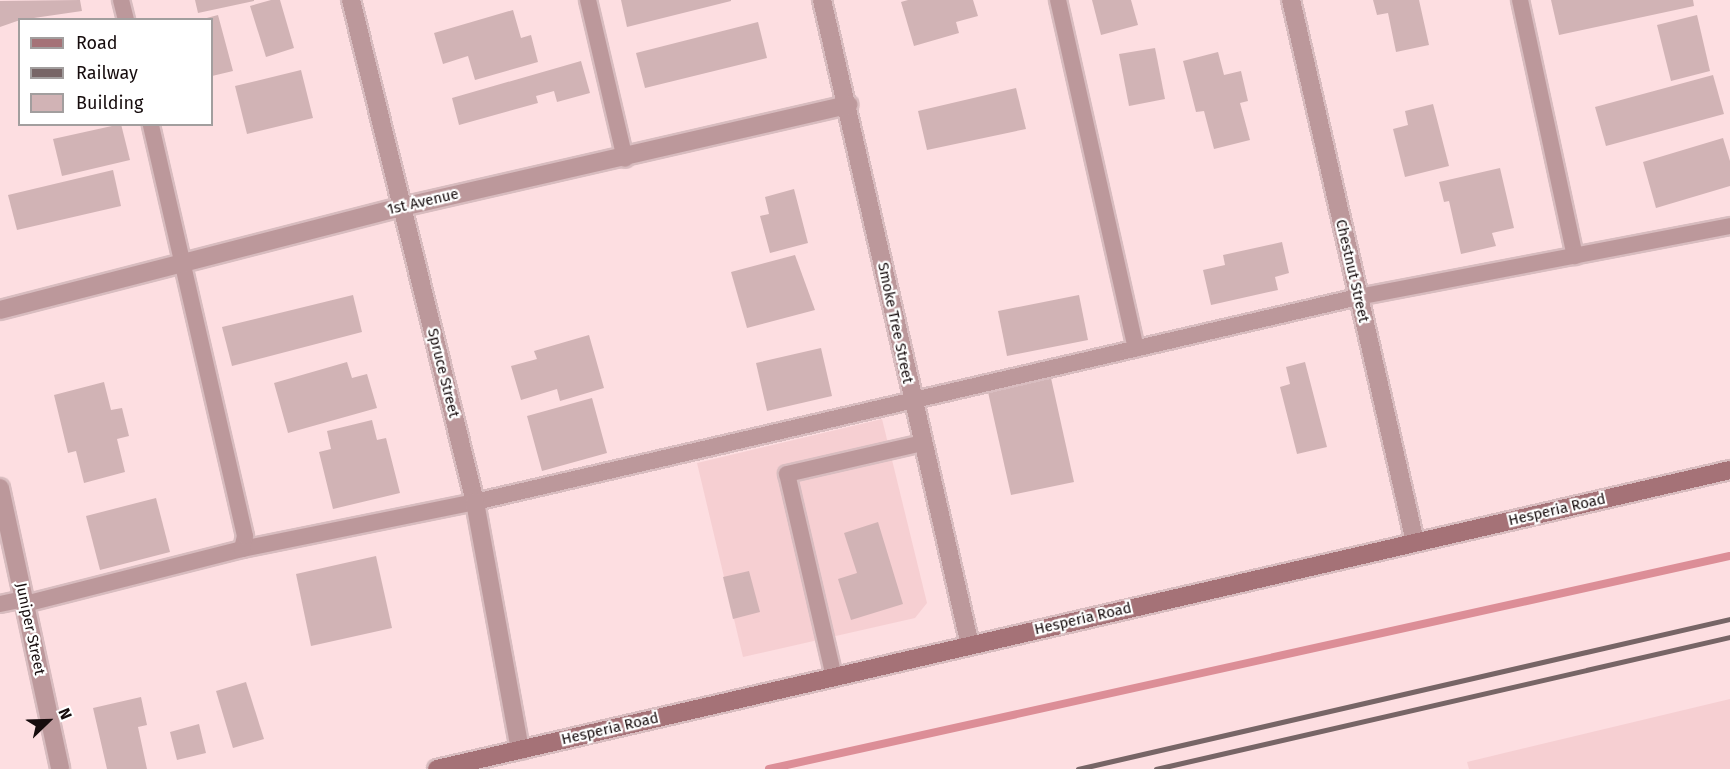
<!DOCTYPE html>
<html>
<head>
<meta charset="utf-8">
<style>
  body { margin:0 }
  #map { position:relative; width:1730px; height:769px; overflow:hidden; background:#fddee1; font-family:"Fira Sans",sans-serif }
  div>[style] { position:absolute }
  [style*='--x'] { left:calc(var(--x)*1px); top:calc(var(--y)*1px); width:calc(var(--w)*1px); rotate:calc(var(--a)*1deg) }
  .built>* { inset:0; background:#f6cfd2 }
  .stream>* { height:8px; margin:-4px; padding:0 4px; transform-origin:4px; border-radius:4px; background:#dc8e97 }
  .building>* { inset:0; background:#d1b3b5 }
  .roads { filter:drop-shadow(2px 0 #d8bcbf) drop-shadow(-2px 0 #d8bcbf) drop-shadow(0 2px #d8bcbf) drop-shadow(0 -2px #d8bcbf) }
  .lane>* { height:16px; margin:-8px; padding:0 8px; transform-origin:8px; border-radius:8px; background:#bc989b }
  .street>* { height:18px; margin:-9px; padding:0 9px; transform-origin:9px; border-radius:9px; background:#bc989b }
  .secondary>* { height:18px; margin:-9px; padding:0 9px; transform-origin:9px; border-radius:9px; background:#a57277 }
  .rail>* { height:4.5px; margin:-2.25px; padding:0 2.25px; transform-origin:2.25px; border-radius:2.25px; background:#776566 }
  span { translate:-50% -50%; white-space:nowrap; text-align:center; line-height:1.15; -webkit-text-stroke:4.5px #fff; paint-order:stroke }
  .street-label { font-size:15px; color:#160c0d }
  .legend { position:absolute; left:18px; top:18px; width:195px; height:108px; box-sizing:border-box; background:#fff; border:2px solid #a29e9e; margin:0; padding:8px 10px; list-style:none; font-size:18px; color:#160c0d }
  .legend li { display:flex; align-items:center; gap:12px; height:30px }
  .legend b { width:30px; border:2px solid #a29e9e }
  .north { position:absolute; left:18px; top:691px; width:60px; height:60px; -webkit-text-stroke:4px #fff; paint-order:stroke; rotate:67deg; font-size:16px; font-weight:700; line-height:24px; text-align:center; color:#160c0d }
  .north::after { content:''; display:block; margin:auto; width:21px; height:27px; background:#160c0d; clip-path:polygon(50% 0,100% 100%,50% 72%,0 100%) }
</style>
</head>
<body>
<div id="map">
  <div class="built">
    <i style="clip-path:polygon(882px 419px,927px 603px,915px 618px,743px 657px,697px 463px)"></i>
    <i style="clip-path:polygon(1730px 699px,1730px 769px,1469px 769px,1467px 762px)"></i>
  </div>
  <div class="stream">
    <i style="--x:769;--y:769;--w:984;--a:-12.5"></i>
  </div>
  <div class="building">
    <i style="clip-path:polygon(80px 0,82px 11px,20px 20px,0 27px,0 1px)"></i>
    <i style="clip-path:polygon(195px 0,254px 0,254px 1px,198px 13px)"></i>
    <i style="clip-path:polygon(271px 0,280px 0,294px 48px,266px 57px,250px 6px)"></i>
    <i style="clip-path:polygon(621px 0,731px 0,731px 1px,627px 27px)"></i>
    <i style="clip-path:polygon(908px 0,973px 0,978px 16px,956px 22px,959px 33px,914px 46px,901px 2px)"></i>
    <i style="clip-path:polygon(1092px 0,1131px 0,1138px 25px,1101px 35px)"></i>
    <i style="clip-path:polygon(1373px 0,1419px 0,1429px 45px,1396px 52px,1388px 13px,1377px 15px)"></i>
    <i style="clip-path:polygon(1551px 0,1693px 0,1694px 6px,1559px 35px)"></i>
    <i style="clip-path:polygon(513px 10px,521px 38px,531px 35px,538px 62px,475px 80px,468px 56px,443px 64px,434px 33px)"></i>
    <i style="clip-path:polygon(218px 15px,233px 71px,212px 76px,212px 20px,203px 19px)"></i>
    <i style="clip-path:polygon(1697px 15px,1710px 71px,1671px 81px,1657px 25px)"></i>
    <i style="clip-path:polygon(758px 22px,767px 58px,645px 88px,636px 53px)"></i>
    <i style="clip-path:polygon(1155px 48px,1165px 99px,1129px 106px,1119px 54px)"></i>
    <i style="clip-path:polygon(1218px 52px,1224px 75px,1241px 71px,1248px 101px,1240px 103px,1250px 140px,1214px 149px,1204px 111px,1196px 112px,1183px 61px)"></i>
    <i style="clip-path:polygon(581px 61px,590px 93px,557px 102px,554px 91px,536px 96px,538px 103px,459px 125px,452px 98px)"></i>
    <i style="clip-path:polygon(301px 70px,313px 118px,247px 134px,235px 86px)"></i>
    <i style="clip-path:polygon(1713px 75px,1724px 114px,1606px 146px,1595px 107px)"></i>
    <i style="clip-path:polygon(1016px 88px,1026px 129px,927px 150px,918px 111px)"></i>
    <i style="clip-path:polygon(1433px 104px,1449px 166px,1405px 177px,1393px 129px,1408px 125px,1405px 111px)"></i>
    <i style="clip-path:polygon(121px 124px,130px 160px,62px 176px,53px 139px)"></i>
    <i style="clip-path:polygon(1723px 138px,1730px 161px,1730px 186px,1656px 208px,1643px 162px)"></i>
    <i style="clip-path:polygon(1500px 168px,1514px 228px,1492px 233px,1496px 246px,1461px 254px,1449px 201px,1444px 202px,1439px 182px)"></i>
    <i style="clip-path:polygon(113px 170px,121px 206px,17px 230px,8px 195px)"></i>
    <i style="clip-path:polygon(794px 189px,808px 243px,770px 253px,760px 216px,769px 214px,765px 197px)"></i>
    <i style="clip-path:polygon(1282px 242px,1289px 273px,1275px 277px,1278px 290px,1211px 305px,1203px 270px,1225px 265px,1223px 255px)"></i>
    <i style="clip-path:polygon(795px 255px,815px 310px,747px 328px,731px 272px)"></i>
    <i style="clip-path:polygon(353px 295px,362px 332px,232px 366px,222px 327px)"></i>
    <i style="clip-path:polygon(1079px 295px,1088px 340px,1007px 356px,998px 311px)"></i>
    <i style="clip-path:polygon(589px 335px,604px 388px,560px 401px,557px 389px,521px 400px,511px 366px,537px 359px,534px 351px)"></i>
    <i style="clip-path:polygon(821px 348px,832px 396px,767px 411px,756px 363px)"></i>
    <i style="clip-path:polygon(347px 362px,352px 378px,367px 374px,377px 408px,288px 433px,274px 383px)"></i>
    <i style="clip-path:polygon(1305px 362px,1327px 447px,1297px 454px,1280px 387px,1290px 384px,1286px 367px)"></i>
    <i style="clip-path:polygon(1051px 378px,1074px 482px,1011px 495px,988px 392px)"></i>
    <i style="clip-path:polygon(104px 382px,111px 410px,122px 408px,129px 436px,117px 439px,125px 472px,84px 483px,76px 451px,68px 453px,54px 395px)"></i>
    <i style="clip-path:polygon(592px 398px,607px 453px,542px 471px,527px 416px)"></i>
    <i style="clip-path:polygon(372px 420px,377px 440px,386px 438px,400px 493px,333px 509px,319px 452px,331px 449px,327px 431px)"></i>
    <i style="clip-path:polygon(156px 498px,170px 552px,100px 570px,86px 516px)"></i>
    <i style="clip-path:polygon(878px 522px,903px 604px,851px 620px,838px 579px,857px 573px,844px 533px)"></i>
    <i style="clip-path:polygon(376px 556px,392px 628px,311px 646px,296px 574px)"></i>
    <i style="clip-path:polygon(749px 571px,760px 612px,733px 619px,723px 577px)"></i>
    <i style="clip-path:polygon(246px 682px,264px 739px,233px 748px,216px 691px)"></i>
    <i style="clip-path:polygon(141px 697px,147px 725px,138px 727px,147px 769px,107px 769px,93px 708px)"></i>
    <i style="clip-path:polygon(199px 724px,206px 753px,177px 760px,170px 732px)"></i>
  </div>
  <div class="roads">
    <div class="lane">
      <i style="--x:121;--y:0;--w:21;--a:76"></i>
      <i style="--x:588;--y:0;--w:163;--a:76.9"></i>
      <i style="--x:1058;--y:0;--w:357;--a:77.4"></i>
      <i style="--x:1520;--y:0;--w:262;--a:77.9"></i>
      <i style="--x:242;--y:549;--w:238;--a:-11.4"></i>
      <i style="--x:475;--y:502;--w:906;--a:-13.07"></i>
      <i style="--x:1358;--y:297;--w:379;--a:-10.8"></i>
      <i style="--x:0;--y:604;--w:25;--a:-12"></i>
      <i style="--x:25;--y:604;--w:224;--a:-14.2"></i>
      <i style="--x:242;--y:549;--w:13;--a:-77"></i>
      <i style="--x:245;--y:536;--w:423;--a:-102.9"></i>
      <i style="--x:834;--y:677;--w:208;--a:-103"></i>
      <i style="--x:787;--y:474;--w:139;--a:-12.9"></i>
    </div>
    <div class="street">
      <i style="--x:351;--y:0;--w:517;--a:76.13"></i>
      <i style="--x:475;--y:502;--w:252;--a:79.7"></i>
      <i style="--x:822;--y:0;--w:662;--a:77.08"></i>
      <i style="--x:1291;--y:0;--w:556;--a:77.11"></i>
      <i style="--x:0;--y:310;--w:415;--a:-14.4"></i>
      <i style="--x:402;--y:207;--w:458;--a:-12.9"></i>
      <i style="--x:0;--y:488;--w:287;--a:77.9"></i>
    </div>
    <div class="secondary">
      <i style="--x:437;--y:769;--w:1327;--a:-13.02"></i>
    </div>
  </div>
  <div class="rail">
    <i style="--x:1078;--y:769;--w:669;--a:-12.96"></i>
    <i style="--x:1156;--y:769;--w:589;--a:-12.95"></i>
  </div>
  <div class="street-label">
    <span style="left:423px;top:202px;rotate:-13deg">1st Avenue</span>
    <span style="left:1352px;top:271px;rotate:77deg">Chestnut Street</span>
    <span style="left:895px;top:323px;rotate:78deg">Smoke Tree Street</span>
    <span style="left:443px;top:373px;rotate:76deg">Spruce Street</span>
    <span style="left:1557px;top:510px;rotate:-13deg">Hesperia Road</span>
    <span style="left:1083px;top:619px;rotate:-13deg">Hesperia Road</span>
    <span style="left:30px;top:629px;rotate:78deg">Juniper Street</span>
    <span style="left:610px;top:729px;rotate:-13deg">Hesperia Road</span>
  </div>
  <ul class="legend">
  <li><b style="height:8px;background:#a57277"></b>Road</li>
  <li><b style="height:8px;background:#776566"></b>Railway</li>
  <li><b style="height:16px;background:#d1b3b5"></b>Building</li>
  </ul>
  <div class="north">N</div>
</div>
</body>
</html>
